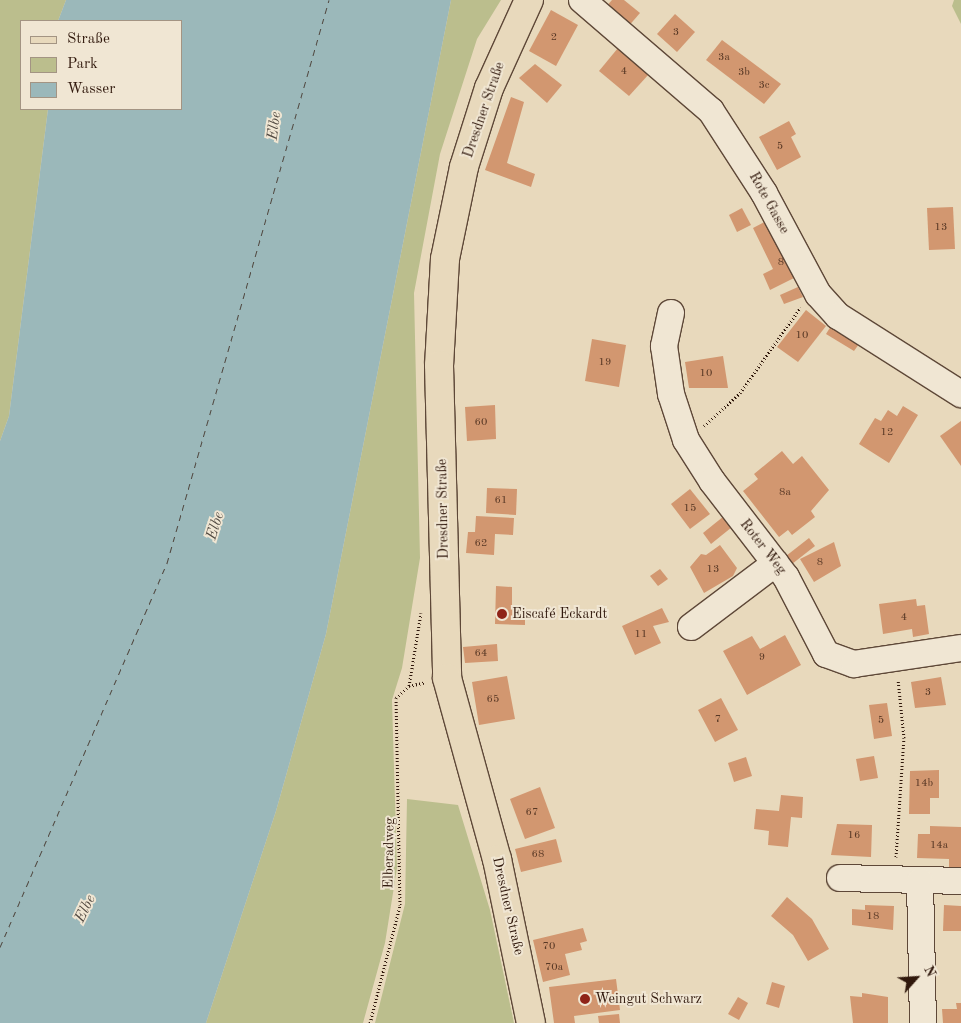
<!DOCTYPE html>
<html>
<head>
<meta charset="utf-8">
<style>
  body { margin:0 }
  #map { position:relative; width:961px; height:1023px; overflow:hidden; background:#e8d9bc; font-family:"Old Standard TT",serif }
  div>[style] { position:absolute }
  [style*='--x'] { left:calc(var(--x)*1px); top:calc(var(--y)*1px); width:calc(var(--w)*1px); rotate:calc(var(--a)*1deg) }
  .green>* { inset:0; background:#bbbe8d }
  .water>* { inset:0; background:#9bb8ba }
  .ferry>* { height:1px; margin-top:-0.5px; transform-origin:0; background:repeating-linear-gradient(90deg,#504840 0 6px,transparent 0 11px) }
  .building>* { inset:0; background:#d29770 }
  .path>* { height:3px; margin-top:-1.5px; transform-origin:0; background:repeating-linear-gradient(90deg,#30180c 0 1px,transparent 0 3.5px) }
  .roads { filter:drop-shadow(1px 0 #5e4838) drop-shadow(-1px 0 #5e4838) drop-shadow(0 1px #5e4838) drop-shadow(0 -1px #5e4838) }
  .minor>* { height:26px; margin:-13px; padding:0 13px; transform-origin:13px; border-radius:13px; background:#f0e6d3 }
  .major>* { height:28px; margin:-14px; padding:0 14px; transform-origin:14px; border-radius:14px; background:#e8d9bc }
  .dots>* { width:14px; height:14px; translate:-50% -50%; box-sizing:border-box; border:2px solid #f0e6d3; border-radius:50% }
  span { translate:-50% -50%; white-space:nowrap; text-align:center; line-height:1.15; -webkit-text-stroke:4px #f0e6d3; paint-order:stroke }
  .number-label { font-size:11px; color:#583825 }
  .number-label span { -webkit-text-stroke-width:0 }
  .street-label { font-size:14px; color:#30180c }
  .poi-label { font-size:14px; color:#30180c }
  .left { translate:0 -50%; text-align:left }
  .water-label { font-size:15px; color:#504840; font-style:italic }
  .legend { position:absolute; left:20px; top:20px; width:162px; height:90px; box-sizing:border-box; background:#f0e6d3; border:1px solid #a39483; margin:0; padding:6px 9px; list-style:none; font-size:15px; color:#30180c }
  .legend li { display:flex; align-items:center; gap:10px; height:25px }
  .legend b { width:25px; border:1px solid #a39483 }
  .north { position:absolute; left:891px; top:953px; width:50px; height:50px; -webkit-text-stroke:4px #f0e6d3; paint-order:stroke; rotate:64deg; font-size:14px; font-weight:700; line-height:20px; text-align:center; color:#30180c }
  .north::after { content:''; display:block; margin:auto; width:18px; height:22px; background:#30180c; clip-path:polygon(50% 0,100% 100%,50% 72%,0 100%) }
</style>
</head>
<body>
<div id="map">
  <div class="green">
    <i style="clip-path:polygon(0 0,66px 0,58px 21px,21px 21px,21px 109px,48px 109px,9px 416px,0 441px)"></i>
    <i style="clip-path:polygon(451px 0,501px 0,477px 39px,440px 154px,414px 293px,420px 558px,402px 668px,392px 700px,397px 868px,385px 943px,363px 1023px,206px 1023px,276px 811px,326px 634px)"></i>
    <i style="clip-path:polygon(954px 0,961px 0,961px 24px,952px 6px)"></i>
    <i style="clip-path:polygon(407px 799px,458px 805px,490px 910px,514px 1023px,375px 1023px,405px 904px)"></i>
  </div>
  <div class="water">
    <i style="clip-path:polygon(66px 0,451px 0,326px 634px,276px 811px,206px 1023px,0 1023px,0 441px,9px 416px,48px 109px,181px 109px,181px 21px,58px 21px)"></i>
  </div>
  <div class="ferry">
    <i style="--x:0;--y:947;--w:419;--a:-66.5"></i>
    <i style="--x:167;--y:563;--w:586;--a:-73.95"></i>
  </div>
  <div class="building">
    <i style="clip-path:polygon(612px 0,624px 0,640px 13px,627px 28px,605px 8px)"></i>
    <i style="clip-path:polygon(551px 10px,578px 25px,556px 66px,529px 51px)"></i>
    <i style="clip-path:polygon(675px 14px,695px 32px,677px 52px,657px 34px)"></i>
    <i style="clip-path:polygon(722px 40px,781px 84px,764px 104px,706px 60px)"></i>
    <i style="clip-path:polygon(618px 48px,649px 74px,629px 96px,599px 71px)"></i>
    <i style="clip-path:polygon(535px 64px,562px 85px,547px 103px,519px 78px)"></i>
    <i style="clip-path:polygon(511px 97px,524px 102px,507px 163px,535px 174px,531px 187px,485px 170px)"></i>
    <i style="clip-path:polygon(789px 121px,796px 134px,791px 137px,801px 157px,777px 170px,759px 137px)"></i>
    <i style="clip-path:polygon(953px 207px,955px 249px,929px 250px,927px 208px)"></i>
    <i style="clip-path:polygon(742px 208px,751px 225px,737px 232px,729px 215px)"></i>
    <i style="clip-path:polygon(770px 219px,798px 276px,770px 290px,763px 274px,773px 269px,753px 228px)"></i>
    <i style="clip-path:polygon(798px 287px,803px 297px,784px 304px,780px 295px)"></i>
    <i style="clip-path:polygon(806px 310px,826px 326px,798px 362px,777px 347px)"></i>
    <i style="clip-path:polygon(831px 326px,859px 344px,854px 351px,826px 334px)"></i>
    <i style="clip-path:polygon(592px 339px,626px 345px,619px 387px,585px 381px)"></i>
    <i style="clip-path:polygon(723px 356px,728px 388px,689px 388px,685px 362px)"></i>
    <i style="clip-path:polygon(495px 405px,496px 439px,467px 441px,465px 407px)"></i>
    <i style="clip-path:polygon(903px 406px,918px 415px,889px 463px,859px 444px,875px 418px,881px 421px,888px 410px,897px 416px)"></i>
    <i style="clip-path:polygon(961px 421px,961px 466px,940px 436px)"></i>
    <i style="clip-path:polygon(782px 451px,793px 464px,802px 456px,829px 490px,811px 511px,815px 517px,792px 535px,788px 530px,779px 537px,743px 491px,758px 479px,754px 474px)"></i>
    <i style="clip-path:polygon(487px 488px,517px 489px,516px 515px,486px 513px)"></i>
    <i style="clip-path:polygon(690px 489px,710px 514px,690px 529px,671px 504px)"></i>
    <i style="clip-path:polygon(729px 512px,737px 523px,711px 544px,703px 533px)"></i>
    <i style="clip-path:polygon(476px 516px,514px 518px,513px 535px,495px 534px,494px 555px,466px 553px,468px 532px,475px 532px)"></i>
    <i style="clip-path:polygon(809px 538px,815px 546px,792px 564px,786px 556px)"></i>
    <i style="clip-path:polygon(834px 542px,841px 566px,814px 582px,800px 559px)"></i>
    <i style="clip-path:polygon(720px 545px,737px 568px,733px 576px,704px 593px,690px 567px,701px 554px,706px 555px)"></i>
    <i style="clip-path:polygon(660px 569px,668px 579px,658px 586px,650px 576px)"></i>
    <i style="clip-path:polygon(496px 586px,512px 587px,512px 608px,525px 609px,525px 625px,495px 624px)"></i>
    <i style="clip-path:polygon(916px 599px,917px 606px,925px 605px,929px 634px,913px 637px,912px 629px,883px 634px,879px 604px)"></i>
    <i style="clip-path:polygon(662px 608px,669px 622px,653px 626px,661px 643px,635px 655px,622px 626px)"></i>
    <i style="clip-path:polygon(785px 635px,801px 665px,747px 695px,723px 651px,752px 636px,760px 649px)"></i>
    <i style="clip-path:polygon(497px 644px,498px 661px,465px 663px,463px 647px)"></i>
    <i style="clip-path:polygon(507px 676px,515px 719px,479px 725px,472px 682px)"></i>
    <i style="clip-path:polygon(941px 677px,946px 705px,915px 708px,911px 682px)"></i>
    <i style="clip-path:polygon(721px 698px,738px 730px,715px 742px,698px 710px)"></i>
    <i style="clip-path:polygon(887px 703px,892px 736px,874px 739px,869px 705px)"></i>
    <i style="clip-path:polygon(874px 756px,878px 778px,860px 781px,856px 759px)"></i>
    <i style="clip-path:polygon(746px 757px,752px 776px,734px 782px,728px 763px)"></i>
    <i style="clip-path:polygon(939px 770px,939px 798px,930px 798px,930px 814px,909px 814px,910px 771px)"></i>
    <i style="clip-path:polygon(540px 787px,555px 828px,525px 839px,510px 799px)"></i>
    <i style="clip-path:polygon(781px 795px,803px 797px,802px 818px,791px 817px,788px 847px,768px 845px,769px 831px,754px 829px,756px 809px,779px 811px)"></i>
    <i style="clip-path:polygon(837px 824px,872px 825px,871px 857px,831px 855px)"></i>
    <i style="clip-path:polygon(930px 826px,961px 827px,961px 869px,949px 869px,949px 859px,917px 858px,918px 834px,930px 834px)"></i>
    <i style="clip-path:polygon(556px 839px,562px 862px,521px 872px,515px 849px)"></i>
    <i style="clip-path:polygon(787px 897px,812px 919px,829px 949px,808px 961px,793px 935px,771px 916px)"></i>
    <i style="clip-path:polygon(865px 905px,894px 906px,893px 930px,852px 925px,852px 909px,865px 910px)"></i>
    <i style="clip-path:polygon(944px 905px,961px 906px,961px 931px,943px 931px)"></i>
    <i style="clip-path:polygon(583px 928px,587px 941px,580px 943px,582px 950px,565px 954px,570px 975px,543px 982px,533px 940px)"></i>
    <i style="clip-path:polygon(616px 979px,620px 1010px,574px 1016px,575px 1023px,554px 1023px,549px 987px)"></i>
    <i style="clip-path:polygon(772px 982px,785px 986px,779px 1008px,766px 1004px)"></i>
    <i style="clip-path:polygon(862px 993px,888px 997px,888px 1023px,853px 1023px,850px 996px,862px 997px)"></i>
    <i style="clip-path:polygon(738px 997px,748px 1003px,739px 1020px,728px 1014px)"></i>
    <i style="clip-path:polygon(956px 1003px,961px 1003px,961px 1023px,943px 1023px,942px 1009px,957px 1009px)"></i>
    <i style="clip-path:polygon(619px 1014px,620px 1023px,599px 1023px,598px 1016px)"></i>
  </div>
  <div class="path">
    <i style="--x:704;--y:426;--w:49;--a:-42.5"></i>
    <i style="--x:740;--y:393;--w:105;--a:-54.7"></i>
    <i style="--x:409;--y:686;--w:74;--a:-80.7"></i>
    <i style="--x:409;--y:686;--w:17;--a:-13"></i>
    <i style="--x:896;--y:857;--w:119;--a:-86.2"></i>
    <i style="--x:904;--y:738;--w:59;--a:-95.8"></i>
    <i style="--x:370;--y:1023;--w:122;--a:-75.7"></i>
    <i style="--x:400;--y:905;--w:207;--a:-91.1"></i>
    <i style="--x:396;--y:698;--w:18;--a:-43"></i>
  </div>
  <div class="roads">
    <div class="minor">
      <i style="--x:582;--y:0;--w:170;--a:40.7"></i>
      <i style="--x:711;--y:111;--w:98;--a:57.1"></i>
      <i style="--x:764;--y:193;--w:115;--a:61.9"></i>
      <i style="--x:818;--y:294;--w:30;--a:48"></i>
      <i style="--x:838;--y:316;--w:146;--a:32.4"></i>
      <i style="--x:671;--y:313;--w:34;--a:102"></i>
      <i style="--x:664;--y:346;--w:49;--a:81.7"></i>
      <i style="--x:671;--y:394;--w:48;--a:71.9"></i>
      <i style="--x:686;--y:440;--w:49;--a:57.6"></i>
      <i style="--x:712;--y:481;--w:121;--a:52.4"></i>
      <i style="--x:786;--y:577;--w:87;--a:62.5"></i>
      <i style="--x:826;--y:654;--w:30;--a:20"></i>
      <i style="--x:854;--y:664;--w:108;--a:-8.5"></i>
      <i style="--x:691;--y:627;--w:106;--a:-37"></i>
      <i style="--x:840;--y:878;--w:121;--a:1.4"></i>
      <i style="--x:920;--y:881;--w:142;--a:88.8"></i>
    </div>
    <div class="major">
      <i style="--x:529;--y:0;--w:97;--a:114.4"></i>
      <i style="--x:489;--y:88;--w:83;--a:107.6"></i>
      <i style="--x:464;--y:167;--w:94;--a:101.7"></i>
      <i style="--x:445;--y:259;--w:106;--a:93.2"></i>
      <i style="--x:439;--y:365;--w:313;--a:88.5"></i>
      <i style="--x:447;--y:678;--w:188;--a:74.6"></i>
      <i style="--x:497;--y:859;--w:167;--a:78.3"></i>
    </div>
  </div>
  <div class="dots">
    <i style="left:502px;top:614px;background:#8f2418"></i>
    <i style="left:585px;top:999px;background:#8f2418"></i>
  </div>
  <div class="number-label">
    <span style="left:676px;top:33px">3</span>
    <span style="left:554px;top:38px">2</span>
    <span style="left:724px;top:58px">3a</span>
    <span style="left:624px;top:72px">4</span>
    <span style="left:744px;top:73px">3b</span>
    <span style="left:764px;top:86px">3c</span>
    <span style="left:780px;top:147px">5</span>
    <span style="left:941px;top:228px">13</span>
    <span style="left:781px;top:263px">8</span>
    <span style="left:802px;top:336px">10</span>
    <span style="left:605px;top:363px">19</span>
    <span style="left:706px;top:374px">10</span>
    <span style="left:481px;top:423px">60</span>
    <span style="left:887px;top:433px">12</span>
    <span style="left:785px;top:493px">8a</span>
    <span style="left:501px;top:501px">61</span>
    <span style="left:690px;top:509px">15</span>
    <span style="left:481px;top:544px">62</span>
    <span style="left:820px;top:563px">8</span>
    <span style="left:713px;top:570px">13</span>
    <span style="left:904px;top:618px">4</span>
    <span style="left:641px;top:635px">11</span>
    <span style="left:481px;top:654px">64</span>
    <span style="left:762px;top:658px">9</span>
    <span style="left:928px;top:693px">3</span>
    <span style="left:493px;top:700px">65</span>
    <span style="left:718px;top:720px">7</span>
    <span style="left:881px;top:721px">5</span>
    <span style="left:924px;top:784px">14b</span>
    <span style="left:532px;top:813px">67</span>
    <span style="left:854px;top:836px">16</span>
    <span style="left:939px;top:846px">14a</span>
    <span style="left:538px;top:855px">68</span>
    <span style="left:873px;top:917px">18</span>
    <span style="left:549px;top:947px">70</span>
    <span style="left:554px;top:968px">70a</span>
  </div>
  <div class="street-label">
    <span style="left:484px;top:110px;rotate:-71deg">Dresdner Straße</span>
    <span style="left:769px;top:203px;rotate:61deg">Rote Gasse</span>
    <span style="left:443px;top:509px;rotate:-91deg">Dresdner Straße</span>
    <span style="left:763px;top:547px;rotate:52deg">Roter Weg</span>
    <span style="left:389px;top:853px;rotate:-89deg">Elberadweg</span>
    <span style="left:508px;top:906px;rotate:77deg">Dresdner Straße</span>
  </div>
  <div class="poi-label">
    <span class="left" style="left:512px;top:614px">Eiscafé Eckardt</span>
    <span class="left" style="left:595px;top:999px">Weingut Schwarz</span>
  </div>
  <div class="water-label">
    <span style="left:275px;top:126px;rotate:-82deg">Elbe</span>
    <span style="left:216px;top:526px;rotate:-73deg">Elbe</span>
    <span style="left:86px;top:909px;rotate:-64deg">Elbe</span>
  </div>
  <ul class="legend">
  <li><b style="height:6px;background:#e8d9bc"></b>Straße</li>
  <li><b style="height:14px;background:#bbbe8d"></b>Park</li>
  <li><b style="height:14px;background:#9bb8ba"></b>Wasser</li>
  </ul>
  <div class="north">N</div>
</div>
</body>
</html>
